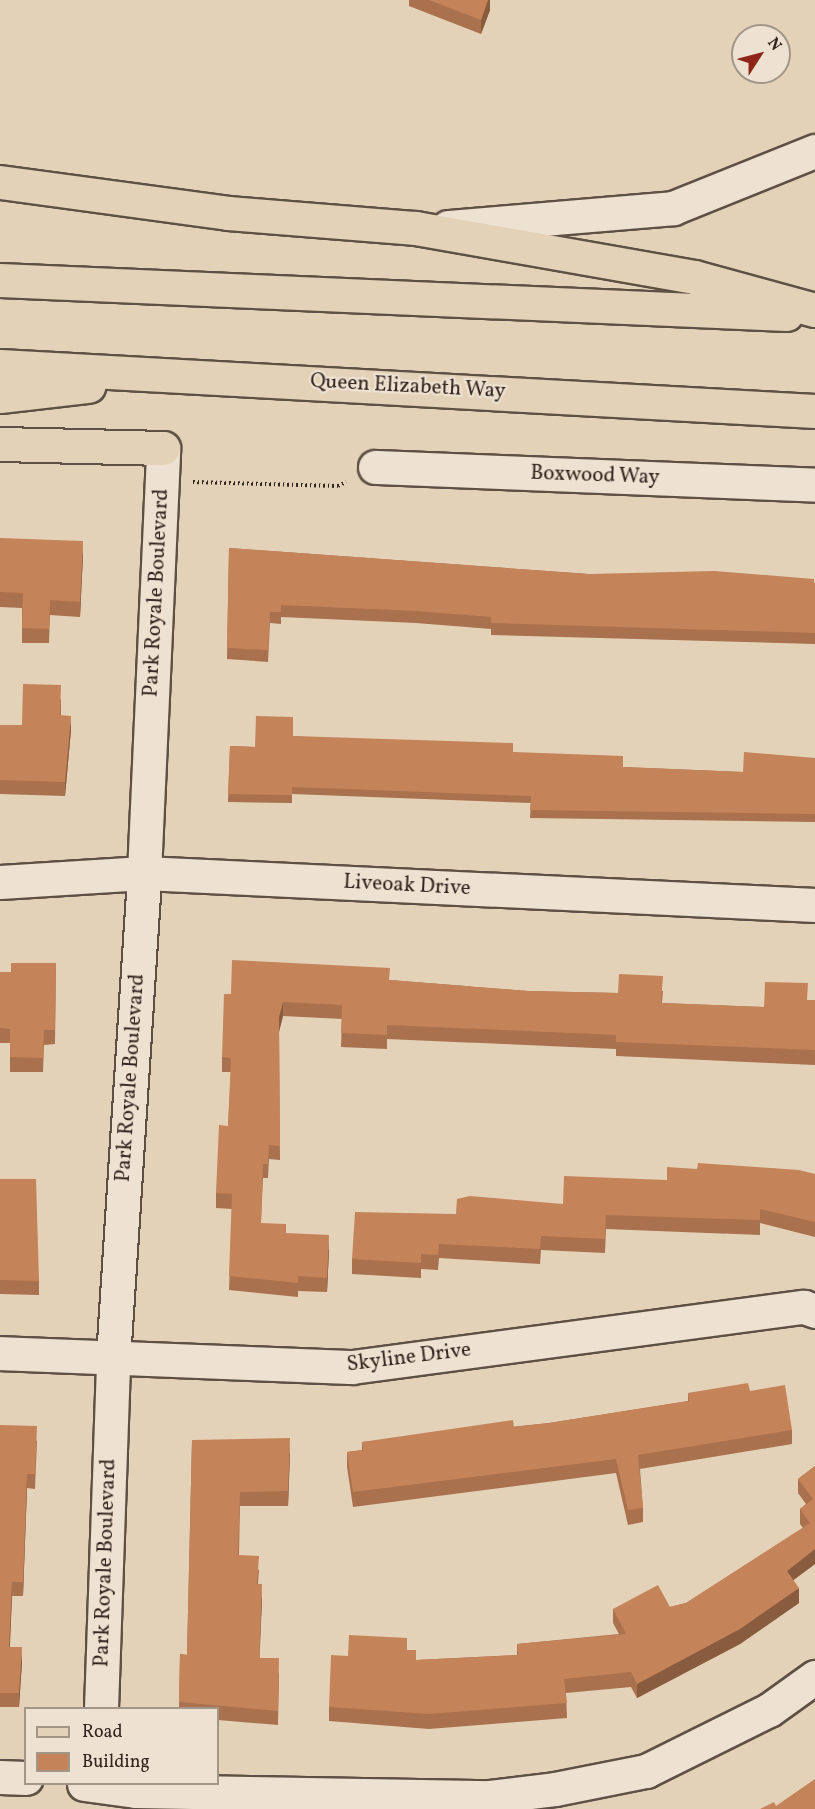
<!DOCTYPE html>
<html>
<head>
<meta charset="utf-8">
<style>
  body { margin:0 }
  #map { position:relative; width:815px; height:1809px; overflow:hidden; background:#e3d2b8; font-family:Vollkorn,serif }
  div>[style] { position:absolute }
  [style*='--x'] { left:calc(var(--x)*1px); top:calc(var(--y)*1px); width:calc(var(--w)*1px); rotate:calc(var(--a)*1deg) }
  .path>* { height:4px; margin-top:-2px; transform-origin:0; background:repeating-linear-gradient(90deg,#32241e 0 1.5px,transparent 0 4.5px) }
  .roads { filter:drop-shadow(2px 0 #5e5044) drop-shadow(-2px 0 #5e5044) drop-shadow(0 2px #5e5044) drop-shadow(0 -2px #5e5044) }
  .minor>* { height:33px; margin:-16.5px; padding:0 16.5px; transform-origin:16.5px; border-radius:16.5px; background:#ede2d1 }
  .major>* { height:33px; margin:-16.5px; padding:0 16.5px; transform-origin:16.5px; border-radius:16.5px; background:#e3d2b8 }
  .highway>* { height:33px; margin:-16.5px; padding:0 16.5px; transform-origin:16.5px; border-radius:16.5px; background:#e3d2b8 }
  .wall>* { inset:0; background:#a9714d }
  .shaded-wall>* { inset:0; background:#8a5c3f }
  .building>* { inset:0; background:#c5835a }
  span { translate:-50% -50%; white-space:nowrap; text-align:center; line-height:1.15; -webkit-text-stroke:4.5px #ede2d1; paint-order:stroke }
  .street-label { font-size:21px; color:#32241e }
  .legend { position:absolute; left:24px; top:1707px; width:195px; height:78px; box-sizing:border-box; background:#ede2d1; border:2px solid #a29689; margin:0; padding:8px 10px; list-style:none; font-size:18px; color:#32241e }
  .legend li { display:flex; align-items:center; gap:12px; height:30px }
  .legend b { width:30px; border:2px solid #a29689 }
  .north { position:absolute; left:731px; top:24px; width:60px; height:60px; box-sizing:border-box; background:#ede2d1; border:2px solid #a29689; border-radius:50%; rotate:54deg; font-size:16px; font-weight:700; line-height:24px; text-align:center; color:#32241e }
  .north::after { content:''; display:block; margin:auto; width:21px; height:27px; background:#8f2418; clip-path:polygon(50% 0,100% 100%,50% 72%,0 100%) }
</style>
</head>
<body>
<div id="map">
  <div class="path">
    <i style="--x:193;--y:482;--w:145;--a:1.6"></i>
    <i style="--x:338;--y:486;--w:9;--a:-27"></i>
  </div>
  <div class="roads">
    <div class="minor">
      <i style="--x:448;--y:227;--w:226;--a:-4.8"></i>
      <i style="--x:673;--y:208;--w:153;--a:-21.9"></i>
      <i style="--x:375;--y:467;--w:440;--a:2.3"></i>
      <i style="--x:0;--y:882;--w:144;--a:-3.6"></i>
      <i style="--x:144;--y:873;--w:672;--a:2.73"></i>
      <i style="--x:0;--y:1353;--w:352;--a:2.3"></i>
      <i style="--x:352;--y:1367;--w:456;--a:-7.6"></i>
      <i style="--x:804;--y:1307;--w:12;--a:20"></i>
      <i style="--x:101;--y:1708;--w:350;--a:-88"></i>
      <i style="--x:113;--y:1358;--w:486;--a:-86.3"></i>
      <i style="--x:144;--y:873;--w:425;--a:-87.4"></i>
      <i style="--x:0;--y:1777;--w:26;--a:2"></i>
      <i style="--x:84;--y:1784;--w:52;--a:7.7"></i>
      <i style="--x:136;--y:1791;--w:354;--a:1"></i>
      <i style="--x:490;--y:1797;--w:65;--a:-7"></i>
      <i style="--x:555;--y:1789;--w:93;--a:-11.2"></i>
      <i style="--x:646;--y:1771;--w:137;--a:-26.4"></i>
      <i style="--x:769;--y:1710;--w:57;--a:-35.7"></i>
    </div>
    <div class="major">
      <i style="--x:0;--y:444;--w:163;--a:1.4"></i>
    </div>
    <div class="highway">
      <i style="--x:0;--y:182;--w:230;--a:7.7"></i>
      <i style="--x:228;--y:213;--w:189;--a:4.6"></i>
      <i style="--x:416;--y:228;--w:282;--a:10"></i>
      <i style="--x:694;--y:277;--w:125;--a:15.3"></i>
      <i style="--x:0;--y:280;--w:787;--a:2.48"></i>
      <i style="--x:0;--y:366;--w:816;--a:3.16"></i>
      <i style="--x:0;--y:396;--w:89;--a:-6.5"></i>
    </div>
  </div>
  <div class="wall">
    <i style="clip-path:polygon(409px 0,490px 0,490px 10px,481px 34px,409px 6px)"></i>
    <i style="clip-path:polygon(0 538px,83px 555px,80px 617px,50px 615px,49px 643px,22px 643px,22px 608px,0 607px)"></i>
    <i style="clip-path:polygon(229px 548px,589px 574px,815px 583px,815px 644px,491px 635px,491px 629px,416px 623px,281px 617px,281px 624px,270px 623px,268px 662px,227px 659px)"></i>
    <i style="clip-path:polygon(61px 699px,61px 715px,71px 730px,65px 796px,0 794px,0 725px,22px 725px)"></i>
    <i style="clip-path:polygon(293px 736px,513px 752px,623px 767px,743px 772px,815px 758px,815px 822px,530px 818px,531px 803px,292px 794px,292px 803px,228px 802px,230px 746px,255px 747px)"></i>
    <i style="clip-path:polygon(56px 963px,55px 1044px,44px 1045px,43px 1072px,10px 1072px,10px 1043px,0 1043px,0 972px,11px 972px)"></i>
    <i style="clip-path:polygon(390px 980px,528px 991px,618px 993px,663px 991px,662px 1003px,764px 1007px,808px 1000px,815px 1000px,815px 1065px,616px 1056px,616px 1049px,387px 1039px,387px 1049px,341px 1047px,342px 1019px,283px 1016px,279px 1031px,280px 1160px,269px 1159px,268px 1178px,263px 1178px,261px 1223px,329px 1250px,327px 1292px,298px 1291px,298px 1297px,229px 1290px,232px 1209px,216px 1208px,216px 1193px,228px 1126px,231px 1072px,222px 1072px,222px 1057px,231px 994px)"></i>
    <i style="clip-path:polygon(697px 1169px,815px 1174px,815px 1237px,760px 1223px,760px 1235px,606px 1229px,605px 1253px,541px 1250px,540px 1264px,439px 1258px,438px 1270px,421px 1269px,421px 1278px,352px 1274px,352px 1259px,456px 1214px,563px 1204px,667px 1180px)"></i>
    <i style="clip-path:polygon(0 1179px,39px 1281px,39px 1295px,0 1294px)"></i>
    <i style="clip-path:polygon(750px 1391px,792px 1430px,792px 1444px,640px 1469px,643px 1508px,643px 1522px,628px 1525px,616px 1473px,353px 1507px,347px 1467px,347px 1452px,362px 1450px,362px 1442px,549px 1423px,688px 1401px,688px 1393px)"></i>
    <i style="clip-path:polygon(0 1425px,37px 1441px,35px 1489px,27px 1488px,23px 1596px,12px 1596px,10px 1647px,22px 1662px,19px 1707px,0 1707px)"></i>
    <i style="clip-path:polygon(192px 1440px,290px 1453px,288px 1506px,240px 1506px,239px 1555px,259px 1570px,258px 1584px,262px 1599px,259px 1658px,279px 1673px,278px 1725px,218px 1720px,218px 1708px,179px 1708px,180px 1654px,187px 1655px)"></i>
    <i style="clip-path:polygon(815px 1466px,815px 1564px,793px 1580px,799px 1603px,740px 1644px,637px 1698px,631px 1687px,566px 1693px,567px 1718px,429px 1729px,329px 1721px,329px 1707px,407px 1650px,416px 1660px,517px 1655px,517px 1644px,619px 1634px,613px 1623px,613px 1609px,670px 1607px,686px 1603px,803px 1528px,800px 1524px,800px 1509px,806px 1504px,798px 1493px,798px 1479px)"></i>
  </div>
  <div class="shaded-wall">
    <i style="clip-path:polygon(488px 0,490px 0,490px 10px,481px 34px,481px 20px)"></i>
    <i style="clip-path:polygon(83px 541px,83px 555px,80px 617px,80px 602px)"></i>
    <i style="clip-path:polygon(71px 716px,71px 730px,65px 796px,65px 782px)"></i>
    <i style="clip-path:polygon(283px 1002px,283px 1016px,279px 1032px,279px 1017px)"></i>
    <i style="clip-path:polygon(329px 1235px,329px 1250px,327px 1292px,327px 1278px)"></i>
    <i style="clip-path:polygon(290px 1438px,290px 1453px,288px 1506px,288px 1491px)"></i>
    <i style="clip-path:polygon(27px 1474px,27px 1488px,23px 1596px,23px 1582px)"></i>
    <i style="clip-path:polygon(815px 1549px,815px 1564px,787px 1585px,787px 1571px)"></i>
    <i style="clip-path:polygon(12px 1582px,12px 1596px,9px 1661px,9px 1647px)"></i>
    <i style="clip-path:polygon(262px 1584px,262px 1599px,259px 1672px,259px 1658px)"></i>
    <i style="clip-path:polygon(799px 1588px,799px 1603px,740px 1644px,637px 1698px,637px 1684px)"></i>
    <i style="clip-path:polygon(22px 1647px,22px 1662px,19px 1707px,19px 1693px)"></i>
  </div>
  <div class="building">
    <i style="clip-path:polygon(429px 0,488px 0,481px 20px)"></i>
    <i style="clip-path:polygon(0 538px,83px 541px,80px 602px,50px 600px,49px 629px,22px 628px,23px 593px,0 592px)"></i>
    <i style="clip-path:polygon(229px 548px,589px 574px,714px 571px,814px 579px,814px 583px,815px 583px,815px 633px,491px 623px,491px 617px,416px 611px,281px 605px,281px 612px,270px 612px,268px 650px,227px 648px)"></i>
    <i style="clip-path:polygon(23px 684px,61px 685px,60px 715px,71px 716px,65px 782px,0 780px,0 725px,22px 725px)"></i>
    <i style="clip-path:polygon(256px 716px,293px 717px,293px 736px,513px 743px,513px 752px,623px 756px,623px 767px,743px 772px,744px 752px,815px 758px,815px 814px,530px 810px,531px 796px,292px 787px,292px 795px,228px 794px,230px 746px,255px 747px)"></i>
    <i style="clip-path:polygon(232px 960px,390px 968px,389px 980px,528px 991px,618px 993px,619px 974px,663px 976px,661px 1003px,764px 1007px,765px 982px,808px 983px,807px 1000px,815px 1000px,815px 1050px,616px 1042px,616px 1035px,387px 1025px,387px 1035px,341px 1033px,342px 1005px,283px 1002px,279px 1017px,280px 1146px,269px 1145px,268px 1164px,263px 1164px,261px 1223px,286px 1224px,286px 1233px,329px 1235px,327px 1278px,298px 1276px,298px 1283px,229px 1276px,232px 1194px,216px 1193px,219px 1125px,228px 1126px,231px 1058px,222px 1057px,224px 994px,231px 994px)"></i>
    <i style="clip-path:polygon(11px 963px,56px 963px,55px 1030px,44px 1030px,43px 1058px,10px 1057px,10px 1029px,0 1028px,0 972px,11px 972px)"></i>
    <i style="clip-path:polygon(698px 1163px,799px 1170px,815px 1174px,815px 1222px,760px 1209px,760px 1220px,606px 1215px,605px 1239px,541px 1236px,540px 1249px,439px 1244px,438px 1255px,421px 1254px,421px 1263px,352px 1259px,355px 1212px,456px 1214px,457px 1199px,470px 1196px,563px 1204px,564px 1176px,667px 1180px,667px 1167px,697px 1169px)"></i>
    <i style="clip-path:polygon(0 1179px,36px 1179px,39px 1281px,0 1280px)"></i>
    <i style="clip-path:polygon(748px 1383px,750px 1391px,785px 1385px,792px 1430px,638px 1455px,643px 1508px,628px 1510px,616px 1459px,353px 1492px,347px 1452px,363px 1450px,362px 1442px,513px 1420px,514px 1427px,549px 1423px,689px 1401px,688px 1393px)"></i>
    <i style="clip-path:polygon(0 1425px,37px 1426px,35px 1474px,27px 1474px,23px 1582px,12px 1582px,9px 1647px,22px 1647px,19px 1693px,0 1693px)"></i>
    <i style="clip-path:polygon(290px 1438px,288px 1491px,240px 1492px,238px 1555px,259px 1556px,257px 1584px,262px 1584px,259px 1658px,279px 1658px,278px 1711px,179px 1702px,180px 1654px,187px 1655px,192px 1440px)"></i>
    <i style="clip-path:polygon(815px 1466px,815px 1549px,787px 1571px,799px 1588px,740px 1629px,637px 1684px,631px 1672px,564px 1679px,567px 1703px,429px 1714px,329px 1707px,331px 1655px,348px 1656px,349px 1635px,407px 1638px,407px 1650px,416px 1650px,416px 1660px,518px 1655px,517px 1644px,626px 1634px,613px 1609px,658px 1585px,670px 1607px,686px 1603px,810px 1523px,800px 1509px,813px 1499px,798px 1479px)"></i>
    <i style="clip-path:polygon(815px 1779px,815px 1809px,760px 1809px,774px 1802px,776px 1806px)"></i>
  </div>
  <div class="street-label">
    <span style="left:408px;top:387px;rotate:3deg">Queen Elizabeth Way</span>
    <span style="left:595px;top:476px;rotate:2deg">Boxwood Way</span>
    <span style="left:157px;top:593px;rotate:-87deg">Park Royale Boulevard</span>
    <span style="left:407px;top:886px;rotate:3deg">Liveoak Drive</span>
    <span style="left:131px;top:1078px;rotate:-86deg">Park Royale Boulevard</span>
    <span style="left:409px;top:1358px;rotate:-7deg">Skyline Drive</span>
    <span style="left:106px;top:1563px;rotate:-88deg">Park Royale Boulevard</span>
  </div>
  <ul class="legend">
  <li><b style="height:8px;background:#e3d2b8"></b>Road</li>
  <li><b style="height:16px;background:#c5835a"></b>Building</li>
  </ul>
  <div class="north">N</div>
</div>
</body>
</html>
